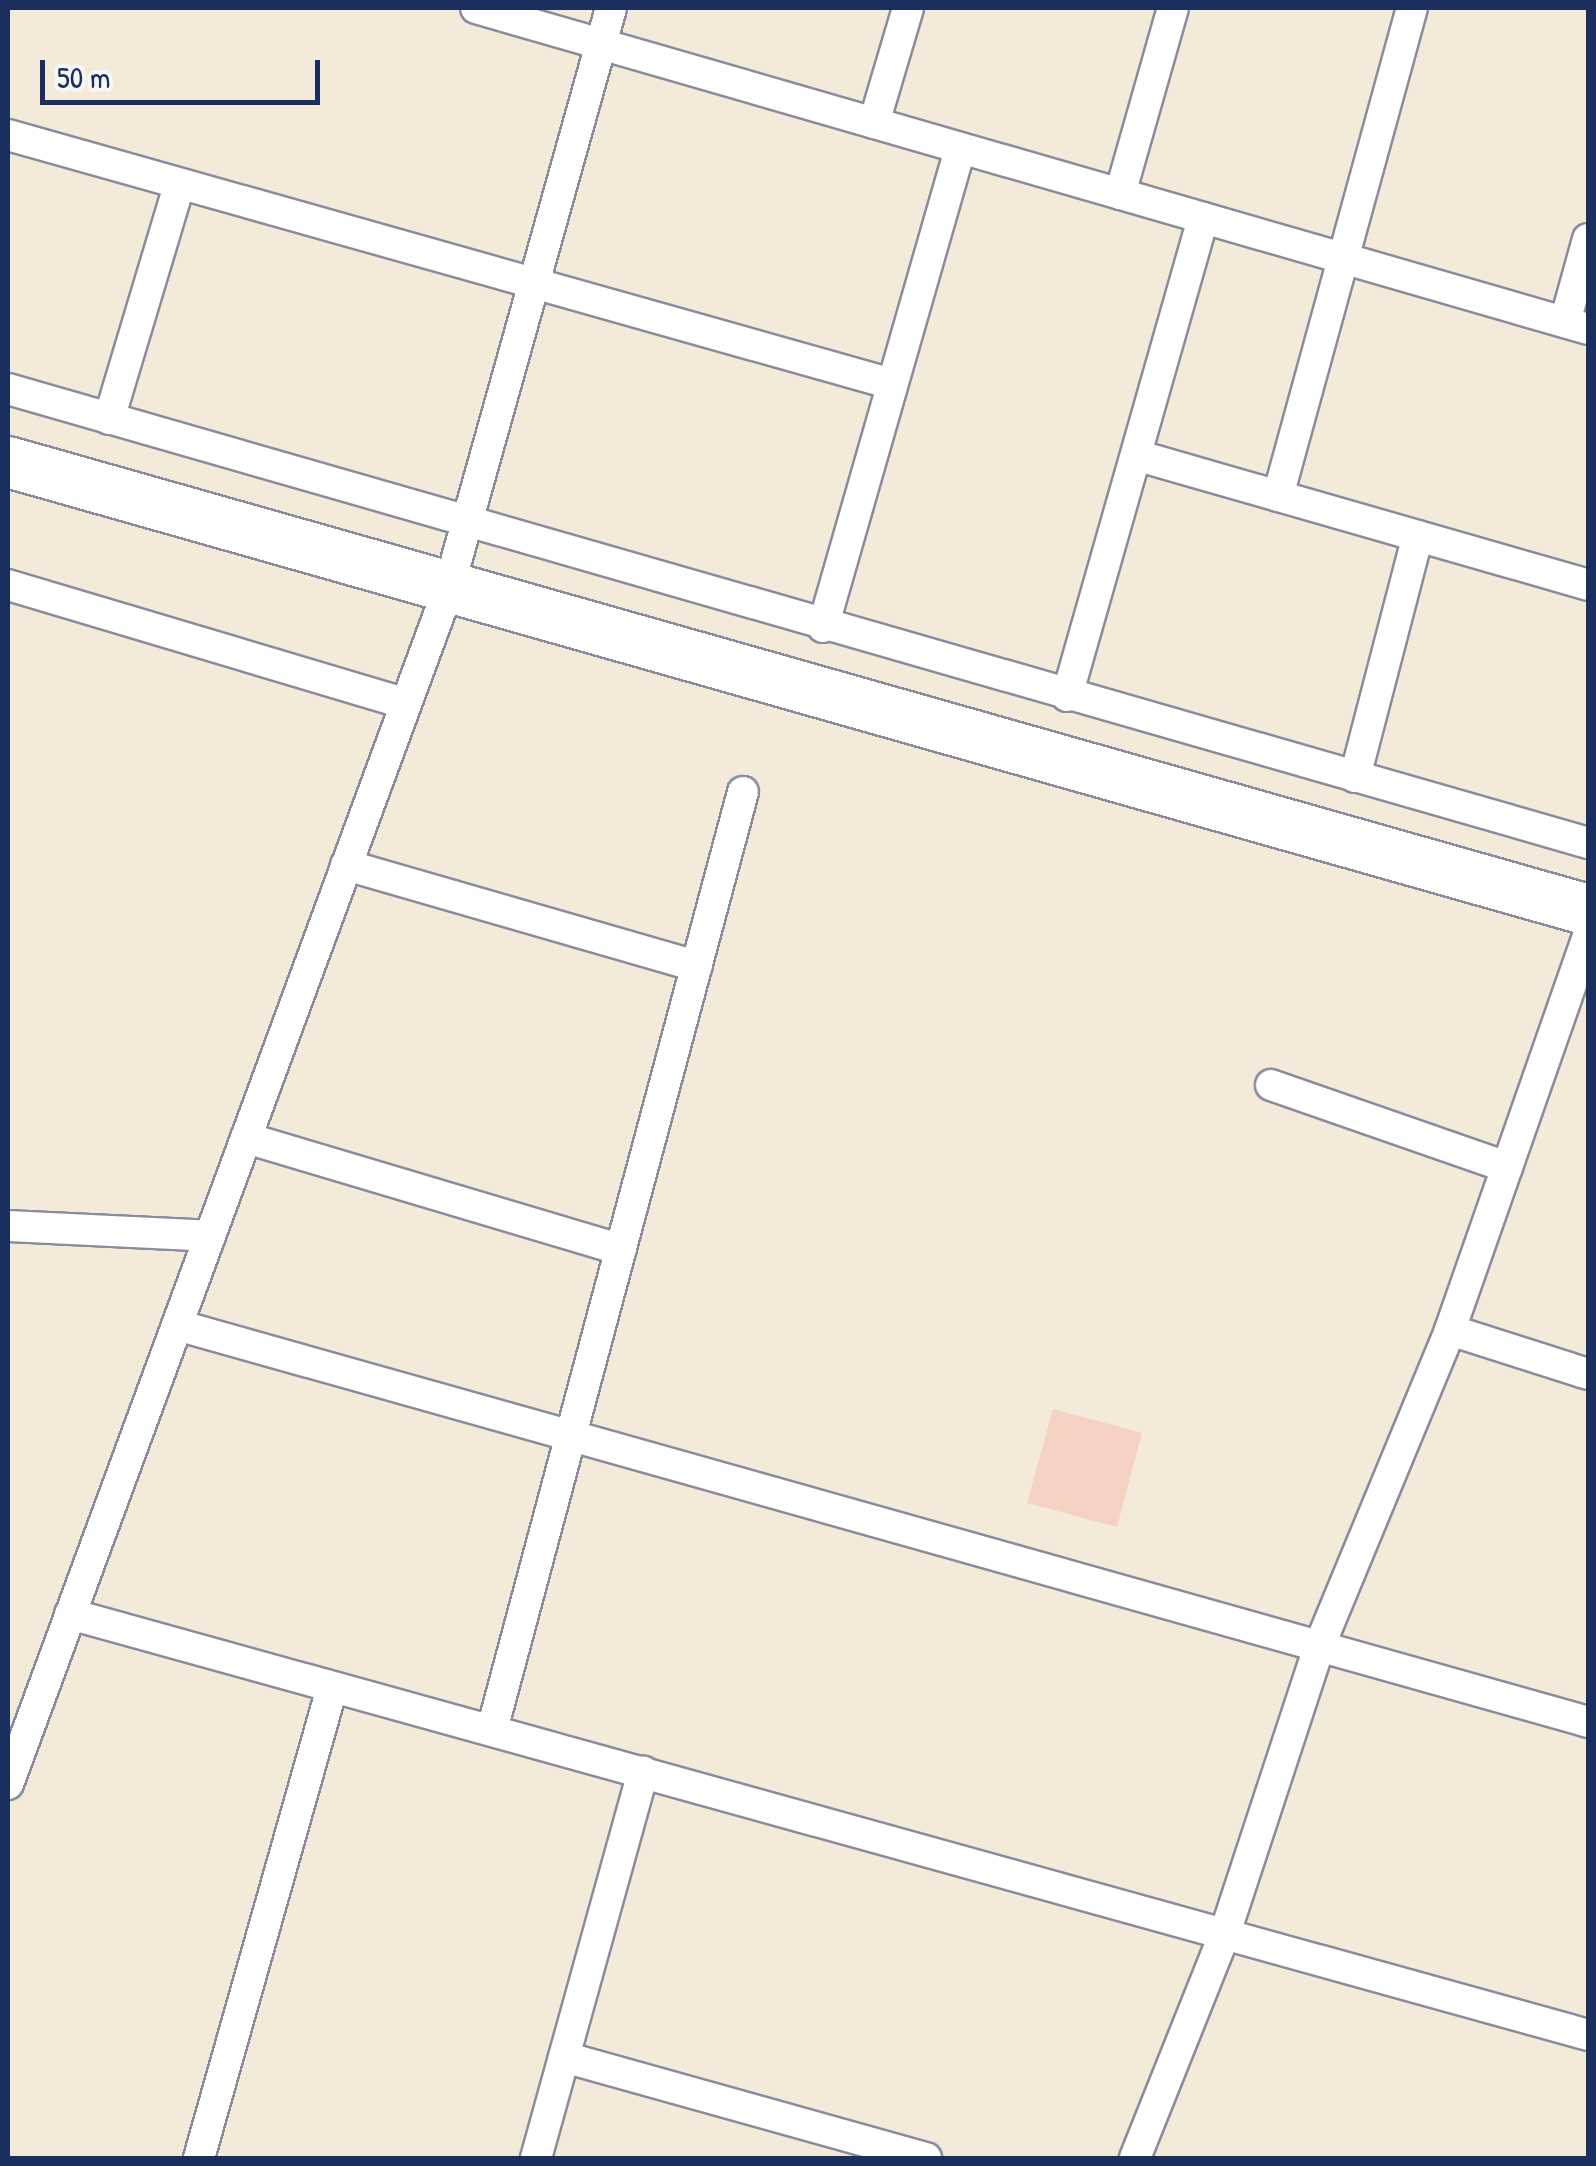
<!DOCTYPE html>
<html>
<head>
<meta charset="utf-8">
<style>
  body { margin:0 }
  #map { position:relative; width:1596px; height:2166px; overflow:hidden; background:#f4ead9; font-family:"Patrick Hand",sans-serif }
  div>[style] { position:absolute }
  [style*='--x'] { left:calc(var(--x)*1px); top:calc(var(--y)*1px); width:calc(var(--w)*1px); rotate:calc(var(--a)*1deg) }
  .built>* { inset:0; background:#f5d2c3 }
  .roads { filter:drop-shadow(2px 0 #888c9c) drop-shadow(-2px 0 #888c9c) drop-shadow(0 2px #888c9c) drop-shadow(0 -2px #888c9c) }
  .street>* { height:30px; margin:-15px; padding:0 15px; transform-origin:15px; border-radius:15px; background:#fff }
  .primary>* { height:50px; margin:-25px; padding:0 25px; transform-origin:25px; border-radius:25px; background:#fff }
  span { translate:-50% -50%; white-space:nowrap; text-align:center; line-height:1.15; -webkit-text-stroke:9px #f6f6f2; paint-order:stroke }
  .frame { position:absolute; inset:0; border:10px solid #1b2f5e; pointer-events:none }
  .scale { position:absolute; left:40px; top:60px; width:280px; height:45px; box-sizing:border-box; border:5px solid #1b2f5e; border-top:0; padding-left:12px; font-size:30px; line-height:35px; white-space:nowrap; color:#1b2f5e; -webkit-text-stroke:8px #f6f6f2; paint-order:stroke }
</style>
</head>
<body>
<div id="map">
  <div class="built">
    <i style="clip-path:polygon(1053px 1409px,1142px 1433px,1117px 1527px,1027px 1503px)"></i>
  </div>
  <div class="roads">
    <div class="street">
      <i style="--x:476;--y:8;--w:1157;--a:16.1"></i>
      <i style="--x:874;--y:123;--w:120;--a:-73.5"></i>
      <i style="--x:8;--y:135;--w:918;--a:15.73"></i>
      <i style="--x:1120;--y:194;--w:193;--a:-74.1"></i>
      <i style="--x:1565;--y:322;--w:86;--a:-74.5"></i>
      <i style="--x:8;--y:389;--w:1644;--a:16.03"></i>
      <i style="--x:109;--y:419;--w:244;--a:-73.3"></i>
      <i style="--x:1139;--y:456;--w:467;--a:16"></i>
      <i style="--x:1278;--y:496;--w:506;--a:-74.65"></i>
      <i style="--x:8;--y:585;--w:415;--a:16.6"></i>
      <i style="--x:823;--y:627;--w:498;--a:-74"></i>
      <i style="--x:1067;--y:696;--w:497;--a:-74.1"></i>
      <i style="--x:1355;--y:777;--w:249;--a:-75.4"></i>
      <i style="--x:346;--y:865;--w:365;--a:16.1"></i>
      <i style="--x:1271;--y:1085;--w:250;--a:19.2"></i>
      <i style="--x:246;--y:1138;--w:391;--a:16.6"></i>
      <i style="--x:8;--y:1226;--w:202;--a:2.8"></i>
      <i style="--x:177;--y:1325;--w:1466;--a:15.71"></i>
      <i style="--x:1450;--y:1330;--w:145;--a:17.7"></i>
      <i style="--x:70;--y:1614;--w:1575;--a:15.5"></i>
      <i style="--x:492;--y:1730;--w:971;--a:-75.02"></i>
      <i style="--x:8;--y:1784;--w:1272;--a:-69.77"></i>
      <i style="--x:448;--y:590;--w:604;--a:-74.35"></i>
      <i style="--x:564;--y:2057;--w:376;--a:15.6"></i>
      <i style="--x:199;--y:2158;--w:489;--a:-74.2"></i>
      <i style="--x:536;--y:2158;--w:401;--a:-74.5"></i>
      <i style="--x:1135;--y:2158;--w:245;--a:-68.2"></i>
      <i style="--x:1226;--y:1930;--w:298;--a:-71.8"></i>
      <i style="--x:1319;--y:1647;--w:343;--a:-67.5"></i>
      <i style="--x:1450;--y:1330;--w:417;--a:-70.7"></i>
    </div>
    <div class="primary">
      <i style="--x:8;--y:462;--w:1642;--a:15.83"></i>
    </div>
  </div>
  <div class="frame"></div>
  <div class="scale">50 m</div>
</div>
</body>
</html>
